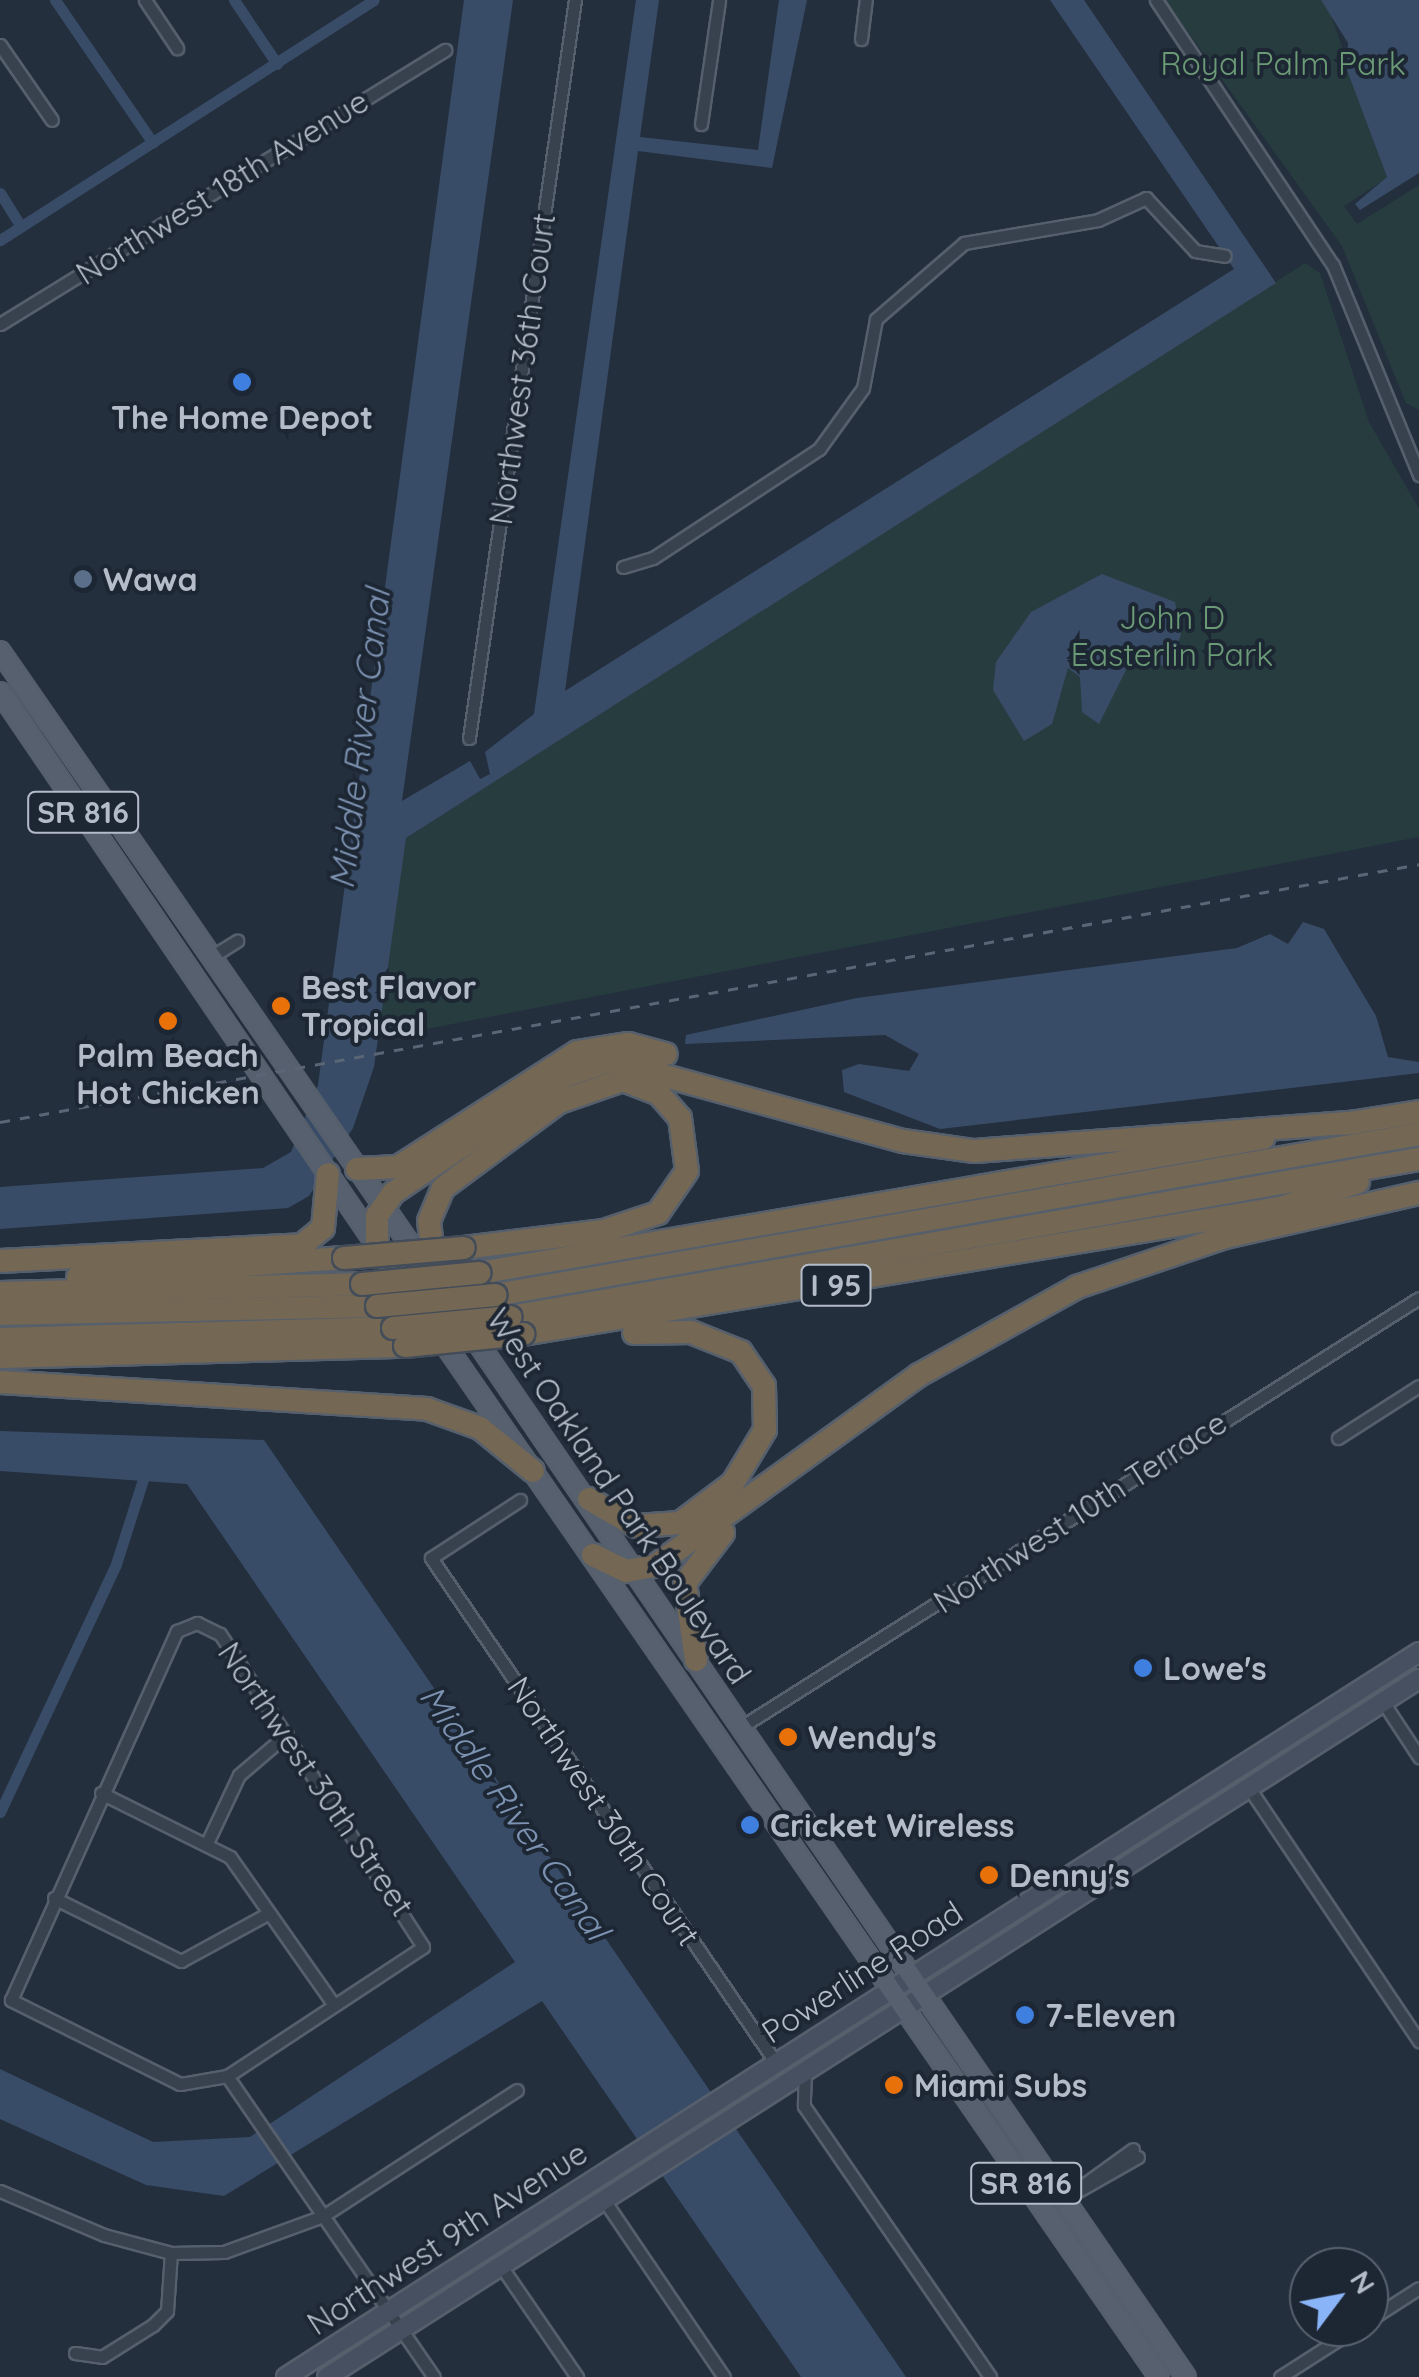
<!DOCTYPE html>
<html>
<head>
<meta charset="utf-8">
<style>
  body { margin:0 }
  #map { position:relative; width:1419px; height:2377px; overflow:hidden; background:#242f3e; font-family:Quicksand,sans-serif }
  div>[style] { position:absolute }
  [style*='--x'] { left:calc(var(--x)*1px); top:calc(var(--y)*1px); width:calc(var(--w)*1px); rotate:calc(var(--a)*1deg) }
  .green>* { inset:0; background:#263c3f }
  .water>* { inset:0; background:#394c67 }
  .canal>* { height:11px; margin:-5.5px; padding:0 5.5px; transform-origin:5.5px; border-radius:5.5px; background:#394c67 }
  .roads { filter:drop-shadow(2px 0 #565f6c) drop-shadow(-2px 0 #565f6c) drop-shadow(0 2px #565f6c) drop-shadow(0 -2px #565f6c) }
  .street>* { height:11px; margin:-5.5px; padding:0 5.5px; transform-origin:5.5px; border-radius:5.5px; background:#38414e }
  .secondary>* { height:18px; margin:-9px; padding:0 9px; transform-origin:9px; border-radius:9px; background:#465061 }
  .primary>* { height:18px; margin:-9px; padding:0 9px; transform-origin:9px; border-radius:9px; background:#56606e }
  .highway>* { height:22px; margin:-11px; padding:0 11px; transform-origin:11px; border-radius:11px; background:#746855 }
  .rail>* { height:2.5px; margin-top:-1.25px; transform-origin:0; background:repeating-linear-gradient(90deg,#5a6575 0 10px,transparent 0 20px) }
  .bridges { filter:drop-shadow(2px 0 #434c59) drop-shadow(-2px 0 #434c59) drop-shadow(0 2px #434c59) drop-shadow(0 -2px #434c59) }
  .highway-bridge>* { height:22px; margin:-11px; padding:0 11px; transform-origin:11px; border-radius:11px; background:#746855 }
  .dots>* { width:28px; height:28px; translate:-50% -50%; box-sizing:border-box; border:5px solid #1d2633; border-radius:50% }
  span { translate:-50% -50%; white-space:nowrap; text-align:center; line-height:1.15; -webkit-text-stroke:8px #1d2633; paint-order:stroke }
  .shield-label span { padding:2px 8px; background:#1d2633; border:2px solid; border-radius:8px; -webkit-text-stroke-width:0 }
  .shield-label { font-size:30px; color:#b4bcc9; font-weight:700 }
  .park-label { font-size:32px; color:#6b9a76 }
  .street-label { font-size:32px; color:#b4bcc9 }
  .poi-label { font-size:32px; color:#b4bcc9; font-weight:700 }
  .left { translate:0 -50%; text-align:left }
  .water-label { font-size:35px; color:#7c92b1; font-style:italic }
  .north { position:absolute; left:1289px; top:2247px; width:100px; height:100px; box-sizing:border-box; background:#1d2633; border:2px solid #59626f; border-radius:50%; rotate:58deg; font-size:28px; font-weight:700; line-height:40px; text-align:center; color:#b4bcc9 }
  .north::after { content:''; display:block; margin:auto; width:35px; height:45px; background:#8ab4f8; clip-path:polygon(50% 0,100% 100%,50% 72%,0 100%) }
</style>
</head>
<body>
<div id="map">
  <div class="green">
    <i style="clip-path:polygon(1165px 0,1321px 0,1330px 12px,1387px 178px,1344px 206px,1357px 224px,1419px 185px,1419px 410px,1406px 403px,1342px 246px)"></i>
    <i style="clip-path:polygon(1305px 263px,1320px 273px,1369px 422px,1419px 509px,1419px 837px,375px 1039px,406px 838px)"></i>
  </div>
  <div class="water">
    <i style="clip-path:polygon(464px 0,513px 0,402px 801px,470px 761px,480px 779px,490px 774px,485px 752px,534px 714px,636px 0,659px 0,640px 137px,758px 150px,779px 0,807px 0,772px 168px,638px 151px,565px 691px,1234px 269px,1050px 0,1084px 0,1276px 283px,406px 838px,374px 1067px,353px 1128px,309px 1196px,288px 1208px,0 1229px,0 1187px,263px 1168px,291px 1152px,318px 1085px)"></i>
    <i style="clip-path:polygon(1321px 0,1419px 0,1419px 173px,1360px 210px,1355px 204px,1387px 177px,1347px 70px,1348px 43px)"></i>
    <i style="clip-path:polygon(1102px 574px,1175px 602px,1181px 634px,1171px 666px,1129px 664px,1099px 724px,1082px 712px,1080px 677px,1068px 668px,1052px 724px,1024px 741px,993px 690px,996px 662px,1031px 612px)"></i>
    <i style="clip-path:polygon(1303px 922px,1324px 929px,1376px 1016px,1388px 1057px,1419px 1062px,1419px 1073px,940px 1129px,844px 1092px,842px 1070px,859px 1064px,909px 1071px,919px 1054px,885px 1035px,685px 1044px,686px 1035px,857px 998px,1237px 948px,1270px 934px,1288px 944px)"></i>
    <i style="clip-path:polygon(0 1431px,264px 1440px,906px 2377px,801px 2377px,542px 2001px,224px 2196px,146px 2185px,0 2119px,0 2069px,153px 2142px,250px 2137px,515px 1962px,187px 1484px,0 1471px)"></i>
  </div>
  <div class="canal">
    <i style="--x:55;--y:0;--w:173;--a:55.6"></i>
    <i style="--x:234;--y:0;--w:77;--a:56.1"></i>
    <i style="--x:0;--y:193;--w:39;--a:58"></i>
    <i style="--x:0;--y:240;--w:444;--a:-32.7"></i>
    <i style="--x:0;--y:1812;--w:274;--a:-64.9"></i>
    <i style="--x:116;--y:1564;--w:96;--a:-72.3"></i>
  </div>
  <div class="roads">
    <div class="street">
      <i style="--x:145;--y:0;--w:58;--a:56.3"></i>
      <i style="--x:1156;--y:0;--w:319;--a:56.3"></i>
      <i style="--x:1333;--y:265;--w:227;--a:67.7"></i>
      <i style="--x:861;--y:39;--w:39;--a:-83"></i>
      <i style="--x:0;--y:45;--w:91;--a:55.3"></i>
      <i style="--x:701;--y:124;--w:125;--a:-81.7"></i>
      <i style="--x:0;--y:324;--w:523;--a:-31.62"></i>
      <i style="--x:623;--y:567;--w:31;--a:-17"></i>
      <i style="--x:653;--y:558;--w:199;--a:-33.3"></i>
      <i style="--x:819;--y:449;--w:75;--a:-54.2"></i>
      <i style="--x:863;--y:388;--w:70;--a:-79.3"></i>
      <i style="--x:876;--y:319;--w:116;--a:-40.8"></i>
      <i style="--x:964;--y:243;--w:136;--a:-9.7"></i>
      <i style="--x:1098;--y:220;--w:53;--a:-24.6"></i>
      <i style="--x:1146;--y:198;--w:72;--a:47.2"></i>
      <i style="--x:1195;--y:251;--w:30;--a:9"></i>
      <i style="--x:469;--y:738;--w:746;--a:-81.83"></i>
      <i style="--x:211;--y:957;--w:31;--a:-32"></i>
      <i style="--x:1338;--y:1438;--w:96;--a:-32.7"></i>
      <i style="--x:520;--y:1500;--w:106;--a:146.9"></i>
      <i style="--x:431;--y:1558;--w:612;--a:55.66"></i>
      <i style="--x:197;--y:1623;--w:25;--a:26"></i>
      <i style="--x:220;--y:1634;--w:373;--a:57"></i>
      <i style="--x:423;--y:1947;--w:235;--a:146.6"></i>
      <i style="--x:227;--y:2076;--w:48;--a:170.3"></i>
      <i style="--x:180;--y:2084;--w:189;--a:-153.6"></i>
      <i style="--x:11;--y:2000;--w:405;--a:-65.8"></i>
      <i style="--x:177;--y:1631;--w:22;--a:-22"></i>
      <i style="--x:1383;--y:1702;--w:66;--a:56.8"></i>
      <i style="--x:741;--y:1727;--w:802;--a:-32.32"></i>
      <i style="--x:1249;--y:1788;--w:305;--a:56.1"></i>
      <i style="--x:101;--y:1793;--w:144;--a:26.4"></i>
      <i style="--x:230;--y:1857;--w:181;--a:54.9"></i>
      <i style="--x:207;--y:1843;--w:75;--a:-64.8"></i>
      <i style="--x:239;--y:1775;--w:63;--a:-40.5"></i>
      <i style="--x:54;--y:1898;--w:142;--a:26.4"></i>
      <i style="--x:181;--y:1961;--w:100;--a:-28.6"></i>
      <i style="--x:805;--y:2071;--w:35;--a:92"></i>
      <i style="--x:804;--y:2106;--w:329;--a:55.5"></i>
      <i style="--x:227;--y:2076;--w:365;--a:55.5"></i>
      <i style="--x:0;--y:2191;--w:113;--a:22.9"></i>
      <i style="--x:104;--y:2235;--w:69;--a:15"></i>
      <i style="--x:171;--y:2253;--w:53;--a:-1.1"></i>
      <i style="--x:224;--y:2252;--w:105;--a:-20"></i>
      <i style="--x:323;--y:2216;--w:231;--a:-33"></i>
      <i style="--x:1064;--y:2199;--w:85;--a:-29.6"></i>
      <i style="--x:1064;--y:2199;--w:85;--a:-35.9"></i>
      <i style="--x:604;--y:2200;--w:214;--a:55.9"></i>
      <i style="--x:501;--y:2266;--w:135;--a:55.6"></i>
      <i style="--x:1369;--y:2320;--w:59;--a:-32.6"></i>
      <i style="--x:75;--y:2353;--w:27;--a:8"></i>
      <i style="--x:102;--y:2357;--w:60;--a:-32.1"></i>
      <i style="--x:153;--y:2325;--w:20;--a:-45"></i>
      <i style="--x:167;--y:2311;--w:58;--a:-86.1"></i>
      <i style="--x:1280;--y:2377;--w:93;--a:-32.7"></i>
    </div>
    <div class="secondary">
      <i style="--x:286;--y:2377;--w:1345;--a:-32.61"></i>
      <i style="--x:327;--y:2377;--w:1296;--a:-32.59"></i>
    </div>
    <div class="primary">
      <i style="--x:0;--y:651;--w:739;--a:55.36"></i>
      <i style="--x:0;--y:692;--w:750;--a:55.76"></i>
      <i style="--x:469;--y:1330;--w:1269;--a:55.6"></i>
      <i style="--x:437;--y:1333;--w:1269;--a:55.33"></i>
    </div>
    <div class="highway">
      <i style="--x:1344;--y:1124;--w:76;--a:-9.1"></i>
      <i style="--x:357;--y:1169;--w:41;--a:-2.8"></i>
      <i style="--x:398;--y:1167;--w:213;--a:-32.7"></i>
      <i style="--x:577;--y:1052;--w:52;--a:-8.9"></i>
      <i style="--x:628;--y:1044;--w:39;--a:15"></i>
      <i style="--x:1284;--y:1207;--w:78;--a:-18.7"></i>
      <i style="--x:377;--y:1246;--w:30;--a:-90"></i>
      <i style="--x:377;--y:1216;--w:28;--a:-55"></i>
      <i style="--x:393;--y:1193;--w:208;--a:-34.2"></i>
      <i style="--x:565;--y:1076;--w:47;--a:-18.4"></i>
      <i style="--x:610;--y:1061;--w:304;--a:15.3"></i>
      <i style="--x:903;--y:1141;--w:72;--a:8"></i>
      <i style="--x:974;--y:1151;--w:385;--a:-4.3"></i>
      <i style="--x:0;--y:1261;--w:302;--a:-3"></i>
      <i style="--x:302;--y:1245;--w:27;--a:-39"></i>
      <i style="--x:323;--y:1228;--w:54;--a:-84.7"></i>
      <i style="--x:479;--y:1273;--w:796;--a:-9.77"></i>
      <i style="--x:78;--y:1277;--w:267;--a:-4.1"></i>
      <i style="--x:436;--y:1283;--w:62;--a:-96.4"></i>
      <i style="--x:429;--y:1221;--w:36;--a:-67"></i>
      <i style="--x:443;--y:1188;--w:144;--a:-36.6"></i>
      <i style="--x:559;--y:1102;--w:68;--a:-19"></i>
      <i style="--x:623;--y:1080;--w:39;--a:21"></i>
      <i style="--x:659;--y:1094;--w:32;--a:49"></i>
      <i style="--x:680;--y:1118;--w:53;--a:82.5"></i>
      <i style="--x:687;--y:1171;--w:51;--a:124.6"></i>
      <i style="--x:658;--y:1213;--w:57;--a:161.6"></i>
      <i style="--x:604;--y:1231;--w:141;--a:173.1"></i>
      <i style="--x:0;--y:1293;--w:362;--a:-1.4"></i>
      <i style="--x:495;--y:1295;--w:938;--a:-9.88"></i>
      <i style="--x:0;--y:1314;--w:377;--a:-1.2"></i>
      <i style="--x:510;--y:1317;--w:923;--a:-9.86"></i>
      <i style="--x:523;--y:1334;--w:786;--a:-9.45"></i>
      <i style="--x:0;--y:1339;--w:393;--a:-1.6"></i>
      <i style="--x:0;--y:1357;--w:405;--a:-1.6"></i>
      <i style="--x:0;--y:1382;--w:428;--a:3.6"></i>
      <i style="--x:427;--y:1409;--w:56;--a:19.7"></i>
      <i style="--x:480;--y:1428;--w:68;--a:39.1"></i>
      <i style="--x:589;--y:1499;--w:54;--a:29.9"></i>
      <i style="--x:636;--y:1526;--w:44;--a:-3.9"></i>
      <i style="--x:680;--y:1523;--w:66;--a:-37"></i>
      <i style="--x:733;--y:1483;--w:62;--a:-58.9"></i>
      <i style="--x:765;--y:1430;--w:44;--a:-91.3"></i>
      <i style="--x:764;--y:1386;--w:41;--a:-124.1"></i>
      <i style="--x:741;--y:1352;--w:54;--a:-158.2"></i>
      <i style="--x:691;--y:1332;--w:57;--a:179"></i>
      <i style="--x:593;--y:1555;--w:37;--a:26"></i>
      <i style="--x:626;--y:1571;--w:29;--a:-10"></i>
      <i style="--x:655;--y:1566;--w:326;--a:-35.9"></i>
      <i style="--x:919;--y:1375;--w:181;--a:-29.1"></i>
      <i style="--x:1077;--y:1287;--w:156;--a:-18.7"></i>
      <i style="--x:1225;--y:1237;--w:199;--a:-12.8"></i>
      <i style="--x:696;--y:1660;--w:78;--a:-98.1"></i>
      <i style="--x:685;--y:1583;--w:63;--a:-52.8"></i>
    </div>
  </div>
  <div class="rail">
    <i style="--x:0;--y:1122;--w:1442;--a:-10.3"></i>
  </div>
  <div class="bridges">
    <div class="highway-bridge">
      <i style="--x:344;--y:1258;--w:120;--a:-4.8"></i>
      <i style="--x:362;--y:1284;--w:118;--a:-5.4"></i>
      <i style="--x:377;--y:1306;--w:119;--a:-5.3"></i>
      <i style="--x:393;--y:1328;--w:118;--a:-5.4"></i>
      <i style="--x:405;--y:1346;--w:119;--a:-5.8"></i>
    </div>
  </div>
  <div class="dots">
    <i style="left:242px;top:382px;background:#3f7fe0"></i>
    <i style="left:83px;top:579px;background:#5c6f8a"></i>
    <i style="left:281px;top:1006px;background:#e8710a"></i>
    <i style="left:168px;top:1021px;background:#e8710a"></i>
    <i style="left:1143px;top:1668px;background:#3f7fe0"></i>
    <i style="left:788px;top:1737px;background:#e8710a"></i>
    <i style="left:750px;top:1825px;background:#3f7fe0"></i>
    <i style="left:989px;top:1875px;background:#e8710a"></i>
    <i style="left:1025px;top:2015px;background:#3f7fe0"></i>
    <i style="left:894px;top:2085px;background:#e8710a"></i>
  </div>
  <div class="shield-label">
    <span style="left:83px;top:812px">SR 816</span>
    <span style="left:836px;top:1285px">I 95</span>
    <span style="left:1026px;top:2183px">SR 816</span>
  </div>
  <div class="park-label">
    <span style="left:1283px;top:63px">Royal Palm Park</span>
    <span style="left:1172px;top:636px">John D<br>Easterlin Park</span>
  </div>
  <div class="street-label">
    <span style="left:222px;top:187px;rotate:-32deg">Northwest 18th Avenue</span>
    <span style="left:522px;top:369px;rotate:-82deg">Northwest 36th Court</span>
    <span style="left:619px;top:1496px;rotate:56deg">West Oakland Park Boulevard</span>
    <span style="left:1080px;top:1512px;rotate:-33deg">Northwest 10th Terrace</span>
    <span style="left:316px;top:1779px;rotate:56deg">Northwest 30th Street</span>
    <span style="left:604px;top:1811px;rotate:56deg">Northwest 30th Court</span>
    <span style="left:862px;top:1972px;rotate:-33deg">Powerline Road</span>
    <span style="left:447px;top:2238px;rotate:-33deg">Northwest 9th Avenue</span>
  </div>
  <div class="poi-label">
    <span style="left:242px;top:417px">The Home Depot</span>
    <span class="left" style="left:103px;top:579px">Wawa</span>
    <span class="left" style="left:301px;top:1006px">Best Flavor<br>Tropical</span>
    <span style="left:168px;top:1074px">Palm Beach<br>Hot Chicken</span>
    <span class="left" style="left:1163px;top:1668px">Lowe's</span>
    <span class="left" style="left:808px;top:1737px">Wendy's</span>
    <span class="left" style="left:770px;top:1825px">Cricket Wireless</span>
    <span class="left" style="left:1009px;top:1875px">Denny's</span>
    <span class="left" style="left:1045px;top:2015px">7-Eleven</span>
    <span class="left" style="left:914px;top:2085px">Miami Subs</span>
  </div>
  <div class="water-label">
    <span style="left:359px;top:739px;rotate:-83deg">Middle River Canal</span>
    <span style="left:515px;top:1812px;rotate:55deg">Middle River Canal</span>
  </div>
  <div class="north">N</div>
</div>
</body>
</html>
